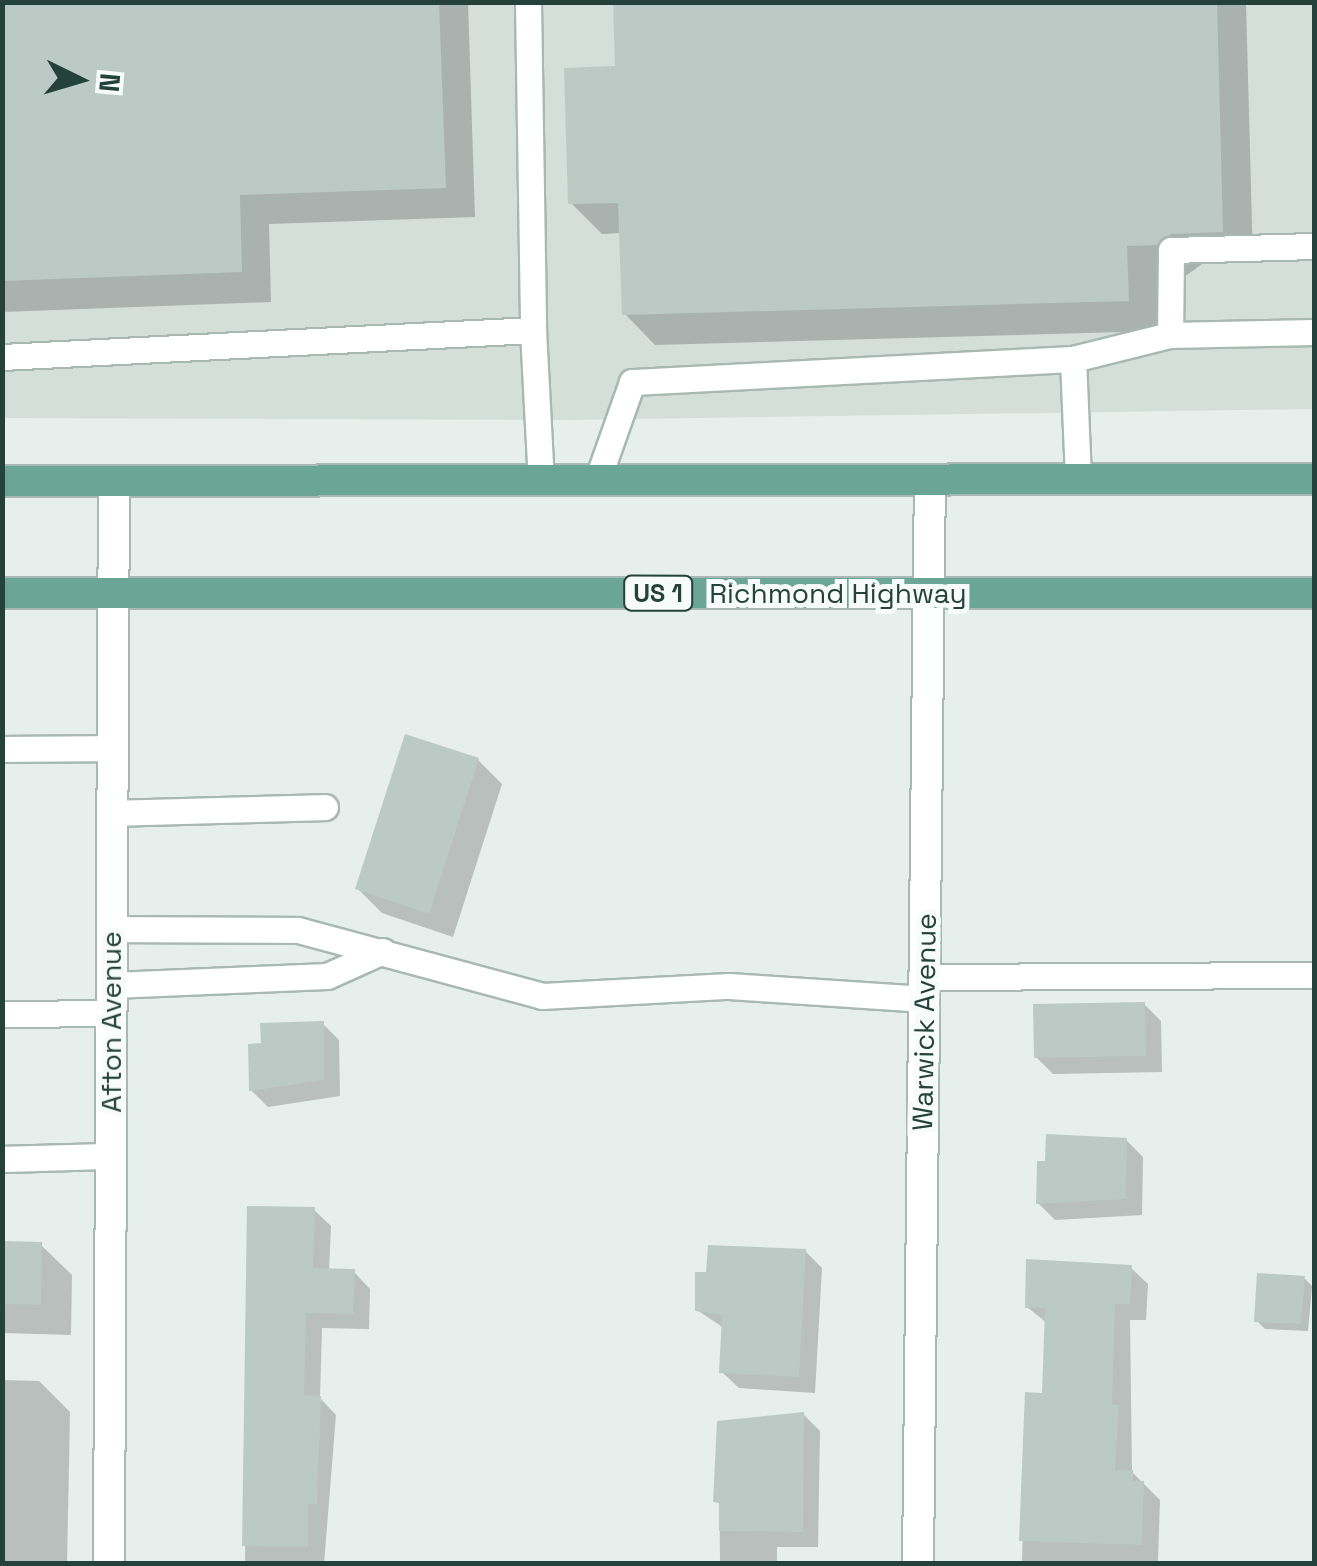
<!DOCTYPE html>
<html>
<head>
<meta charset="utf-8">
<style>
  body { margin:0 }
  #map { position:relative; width:1317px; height:1566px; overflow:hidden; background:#e6efeb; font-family:"Space Grotesk",sans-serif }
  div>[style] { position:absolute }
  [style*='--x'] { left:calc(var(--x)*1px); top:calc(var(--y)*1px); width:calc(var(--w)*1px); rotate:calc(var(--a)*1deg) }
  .built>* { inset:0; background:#d4dfda }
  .shadow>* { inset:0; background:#0003 }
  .building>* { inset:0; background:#bbcac4 }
  .roads { filter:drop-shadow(2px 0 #a8b8b2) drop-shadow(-2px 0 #a8b8b2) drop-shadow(0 2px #a8b8b2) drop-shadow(0 -2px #a8b8b2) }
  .lane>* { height:25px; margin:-12.5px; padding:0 12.5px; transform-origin:12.5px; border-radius:12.5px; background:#fff }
  .street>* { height:30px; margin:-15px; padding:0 15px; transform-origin:15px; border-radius:15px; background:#fff }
  .primary>* { height:30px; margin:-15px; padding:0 15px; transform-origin:15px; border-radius:15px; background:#6aa596 }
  span { translate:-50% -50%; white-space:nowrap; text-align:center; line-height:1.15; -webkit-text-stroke:10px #f7fbf9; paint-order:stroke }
  .shield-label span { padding:2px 8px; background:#f7fbf9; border:2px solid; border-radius:8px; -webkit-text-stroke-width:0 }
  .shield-label { font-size:25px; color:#24423a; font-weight:700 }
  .street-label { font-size:28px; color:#24423a }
  .frame { position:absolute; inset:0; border:5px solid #24423a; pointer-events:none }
  .north { position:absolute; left:30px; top:30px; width:100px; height:100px; -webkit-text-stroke:8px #f7fbf9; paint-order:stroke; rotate:95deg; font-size:28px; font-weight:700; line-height:40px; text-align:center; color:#24423a }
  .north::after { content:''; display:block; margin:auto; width:35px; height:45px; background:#24423a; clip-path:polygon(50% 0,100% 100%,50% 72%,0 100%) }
</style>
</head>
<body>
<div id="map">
  <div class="built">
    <i style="clip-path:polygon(3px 3px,1314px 3px,1314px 409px,566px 420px,3px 418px)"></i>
  </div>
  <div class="shadow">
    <i style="clip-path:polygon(2px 2px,468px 2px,475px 217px,269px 224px,271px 302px,2px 312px)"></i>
    <i style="clip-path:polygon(616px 2px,1246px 2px,1253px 262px,1202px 264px,1187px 275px,1157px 276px,1159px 331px,655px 345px,625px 314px,622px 233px,602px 234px,571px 203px,618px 69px)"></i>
    <i style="clip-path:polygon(478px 760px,502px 784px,453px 937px,382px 913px,358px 889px)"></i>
    <i style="clip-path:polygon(1144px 1004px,1161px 1021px,1162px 1072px,1053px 1074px,1036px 1057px)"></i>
    <i style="clip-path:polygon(323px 1024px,339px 1040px,340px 1096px,268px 1107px,251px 1090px)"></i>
    <i style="clip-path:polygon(1126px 1140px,1143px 1157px,1142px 1215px,1055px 1220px,1038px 1203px)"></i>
    <i style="clip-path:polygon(250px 1208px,314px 1210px,331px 1226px,329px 1271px,354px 1272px,370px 1289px,369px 1329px,322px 1328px,320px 1398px,336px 1415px,324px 1564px,245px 1564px)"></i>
    <i style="clip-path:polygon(2px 1244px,41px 1245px,72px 1275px,71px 1335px,2px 1333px)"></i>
    <i style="clip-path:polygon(805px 1251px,822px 1268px,815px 1393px,739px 1388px,722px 1372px,724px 1328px,697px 1310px)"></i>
    <i style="clip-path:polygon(1131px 1268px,1148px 1284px,1146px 1320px,1130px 1320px,1132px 1472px,1160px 1500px,1158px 1561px,1022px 1564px,1025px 1448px,1044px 1396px,1047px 1323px,1027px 1307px)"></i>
    <i style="clip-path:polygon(1304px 1278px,1312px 1286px,1308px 1331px,1265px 1329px,1257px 1321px)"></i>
    <i style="clip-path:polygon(2px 1380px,39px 1381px,70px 1412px,67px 1564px,2px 1564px)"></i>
    <i style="clip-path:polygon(804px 1415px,820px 1431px,818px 1547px,777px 1547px,777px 1564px,720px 1564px,719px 1423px)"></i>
  </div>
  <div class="building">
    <i style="clip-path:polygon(2px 2px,439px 2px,446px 188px,240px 195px,242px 272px,2px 281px)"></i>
    <i style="clip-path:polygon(613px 2px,1217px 2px,1223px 232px,1171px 234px,1156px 245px,1127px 246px,1129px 301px,622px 315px,618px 203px,568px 204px,564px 68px,615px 66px)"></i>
    <i style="clip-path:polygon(405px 734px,479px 758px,429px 914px,355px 889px)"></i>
    <i style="clip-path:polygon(1145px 1002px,1146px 1056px,1034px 1058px,1033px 1004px)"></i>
    <i style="clip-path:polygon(324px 1021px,324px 1080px,249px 1091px,248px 1044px,261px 1043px,260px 1023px)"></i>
    <i style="clip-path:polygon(1046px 1134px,1127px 1138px,1126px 1199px,1036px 1204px,1037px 1161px,1045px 1161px)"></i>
    <i style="clip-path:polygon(247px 1206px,315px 1207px,313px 1268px,355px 1269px,353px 1314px,306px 1313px,304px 1395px,321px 1396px,317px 1504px,308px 1504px,308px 1547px,242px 1546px)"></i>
    <i style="clip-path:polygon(2px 1241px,42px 1242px,41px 1305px,2px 1304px)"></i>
    <i style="clip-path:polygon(708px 1245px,806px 1249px,799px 1377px,719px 1373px,722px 1315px,695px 1311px,695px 1272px,706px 1272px)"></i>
    <i style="clip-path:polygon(1026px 1259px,1132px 1265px,1130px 1304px,1115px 1304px,1112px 1405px,1119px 1405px,1115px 1470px,1133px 1470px,1133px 1481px,1144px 1481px,1142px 1545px,1019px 1541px,1025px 1392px,1042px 1393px,1045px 1308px,1025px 1308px)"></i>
    <i style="clip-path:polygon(1257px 1273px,1305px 1276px,1301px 1324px,1254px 1322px)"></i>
    <i style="clip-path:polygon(804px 1412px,803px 1532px,719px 1531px,719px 1503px,713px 1502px,717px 1421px)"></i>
  </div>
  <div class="roads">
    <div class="lane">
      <i style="--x:528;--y:2;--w:328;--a:89.1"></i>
      <i style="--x:1170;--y:335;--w:85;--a:-89.3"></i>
      <i style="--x:1171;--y:250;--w:143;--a:-1.6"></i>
      <i style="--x:2;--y:357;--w:532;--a:-2.91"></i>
      <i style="--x:533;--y:330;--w:151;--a:87"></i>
      <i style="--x:1073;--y:359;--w:121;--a:87.6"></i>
      <i style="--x:597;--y:481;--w:105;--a:-70.5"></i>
      <i style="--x:632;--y:382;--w:442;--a:-3"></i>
      <i style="--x:1073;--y:359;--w:100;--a:-13.9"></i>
      <i style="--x:1170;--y:335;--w:144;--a:-1.2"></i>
      <i style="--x:2;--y:749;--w:111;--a:-0.5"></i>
      <i style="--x:113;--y:813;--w:212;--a:-1.6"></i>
      <i style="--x:112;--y:929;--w:186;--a:0.3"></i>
      <i style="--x:298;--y:930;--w:253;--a:15.1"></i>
      <i style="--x:542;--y:996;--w:187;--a:-3.1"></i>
      <i style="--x:729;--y:986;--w:196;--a:3.8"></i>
      <i style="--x:925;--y:977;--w:389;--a:-0.3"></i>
      <i style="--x:112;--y:985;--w:215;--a:-2.4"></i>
      <i style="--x:327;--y:976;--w:61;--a:-24.1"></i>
      <i style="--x:2;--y:1014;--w:109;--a:-0.5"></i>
      <i style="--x:2;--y:1159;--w:109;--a:-1.6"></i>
    </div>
    <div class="street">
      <i style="--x:109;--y:1564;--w:1083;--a:-89.74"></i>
      <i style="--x:918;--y:1564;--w:1083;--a:-89.37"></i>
    </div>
    <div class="primary">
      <i style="--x:2;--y:481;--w:1312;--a:-0.09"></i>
      <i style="--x:2;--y:593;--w:1312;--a:0"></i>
    </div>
  </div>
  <div class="shield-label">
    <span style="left:658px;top:593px">US 1</span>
  </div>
  <div class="street-label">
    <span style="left:838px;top:593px">Richmond Highway</span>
    <span style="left:111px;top:1022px;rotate:-90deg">Afton Avenue</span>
    <span style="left:924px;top:1022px;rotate:-89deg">Warwick Avenue</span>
  </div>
  <div class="frame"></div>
  <div class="north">N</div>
</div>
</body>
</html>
